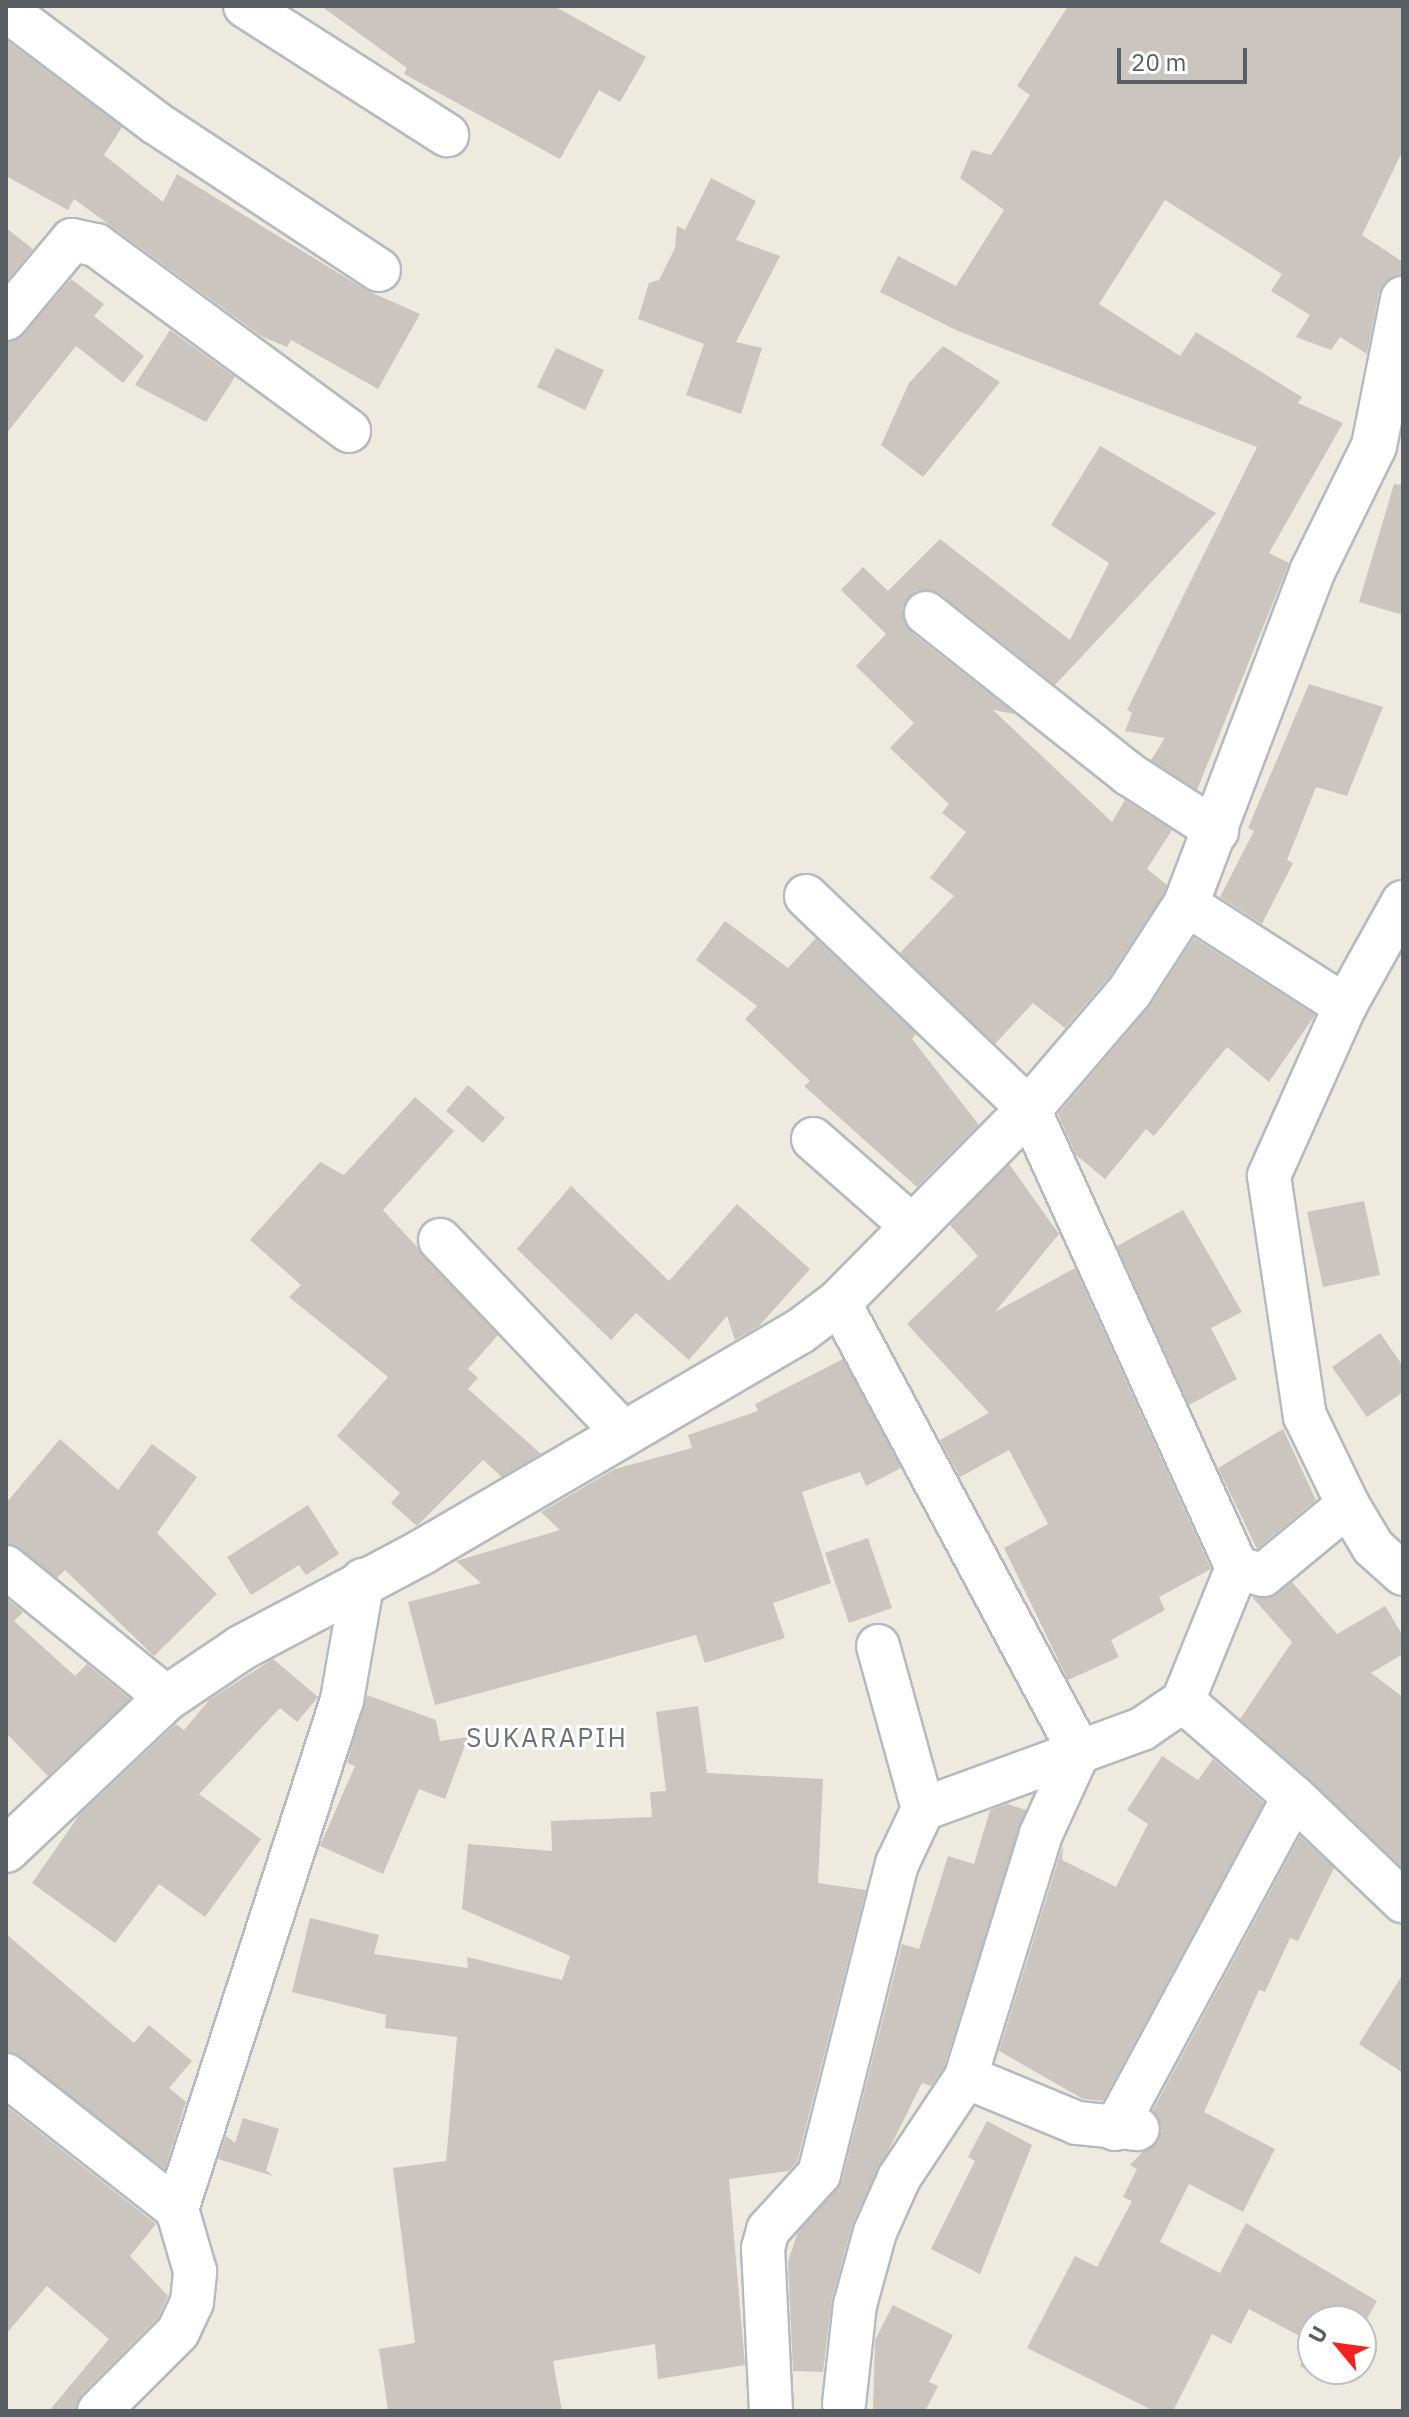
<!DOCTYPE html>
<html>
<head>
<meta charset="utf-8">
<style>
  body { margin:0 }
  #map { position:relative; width:1409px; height:2417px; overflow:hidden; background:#edeae0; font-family:"IBM Plex Sans",sans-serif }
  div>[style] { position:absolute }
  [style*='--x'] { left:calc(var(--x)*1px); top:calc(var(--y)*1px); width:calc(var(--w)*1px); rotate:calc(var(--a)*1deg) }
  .building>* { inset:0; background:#cac6bf }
  .roads { filter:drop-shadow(2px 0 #b6babe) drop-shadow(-2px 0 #b6babe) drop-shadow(0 2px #b6babe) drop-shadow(0 -2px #b6babe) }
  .street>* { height:42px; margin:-21px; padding:0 21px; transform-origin:21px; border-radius:21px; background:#fff }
  .secondary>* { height:44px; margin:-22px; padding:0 22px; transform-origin:22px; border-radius:22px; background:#fff }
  span { translate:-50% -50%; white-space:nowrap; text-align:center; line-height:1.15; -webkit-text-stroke:6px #fff; paint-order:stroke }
  .quarter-label { font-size:26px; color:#6a7075; letter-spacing:2px }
  .frame { position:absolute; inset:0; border:8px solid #595e63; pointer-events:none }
  .north { position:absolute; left:1297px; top:2305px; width:80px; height:80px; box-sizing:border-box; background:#fff; border:2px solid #bdbfc1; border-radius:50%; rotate:299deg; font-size:22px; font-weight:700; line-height:32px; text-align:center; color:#595e63 }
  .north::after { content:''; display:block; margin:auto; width:28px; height:36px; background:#f4221f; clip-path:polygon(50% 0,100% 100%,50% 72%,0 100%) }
  .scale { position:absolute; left:1117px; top:48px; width:130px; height:36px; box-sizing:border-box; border:4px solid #595e63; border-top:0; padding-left:10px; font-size:24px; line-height:28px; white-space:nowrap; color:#595e63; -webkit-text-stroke:6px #fff; paint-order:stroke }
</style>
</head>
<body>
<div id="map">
  <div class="building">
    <i style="clip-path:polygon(321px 6px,554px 6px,646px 57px,620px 102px,599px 90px,560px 159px,404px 74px,407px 68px)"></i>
    <i style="clip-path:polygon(1068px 6px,1403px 6px,1403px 150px,1362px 235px,1403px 262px,1403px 275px,1379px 293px,1367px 354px,1340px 337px,1331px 350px,1296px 337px,1310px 315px,1271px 291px,1282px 274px,1165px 200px,1099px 304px,1180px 356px,1196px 332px,1302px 397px,1298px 403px,1343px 423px,1269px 553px,1289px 563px,1197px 790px,1151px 760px,1165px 738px,1125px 731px,1132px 713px,1127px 710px,1257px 447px,958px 331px,880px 292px,898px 256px,956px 286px,1004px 210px,960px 178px,972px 150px,991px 155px,1030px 95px,1017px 86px)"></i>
    <i style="clip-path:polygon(6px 40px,122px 127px,104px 155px,163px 202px,177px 174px,366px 290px,420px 314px,378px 389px,291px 340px,287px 347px,261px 336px,74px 199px,68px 210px,6px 176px)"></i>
    <i style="clip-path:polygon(711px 178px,756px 201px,736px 240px,780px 256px,736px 342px,762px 348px,741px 414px,686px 395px,704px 344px,638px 319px,649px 283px,659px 280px,675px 248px,677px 226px,685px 230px)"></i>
    <i style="clip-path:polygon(6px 228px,33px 249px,6px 282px)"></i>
    <i style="clip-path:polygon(71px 279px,104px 304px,94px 316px,144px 356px,123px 383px,76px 346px,6px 434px,6px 342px,24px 334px)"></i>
    <i style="clip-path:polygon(170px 330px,235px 377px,206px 422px,135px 385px)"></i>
    <i style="clip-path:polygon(943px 346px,1000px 382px,923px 477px,881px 445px,909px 383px)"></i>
    <i style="clip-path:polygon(556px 348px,604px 370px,585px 410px,537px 387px)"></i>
    <i style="clip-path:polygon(1100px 446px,1216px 513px,1055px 685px,940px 594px,916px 591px,902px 609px,911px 632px,1015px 714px,993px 710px,1112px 822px,1125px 800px,1172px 830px,1147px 869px,1167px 885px,1164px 893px,1110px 976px,1065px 1028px,1033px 1003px,995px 1044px,900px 953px,954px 896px,930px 878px,966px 832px,942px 813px,949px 804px,890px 748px,914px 723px,856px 666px,886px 634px,841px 590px,863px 567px,888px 591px,940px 539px,1070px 640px,1109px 563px,1051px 525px)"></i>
    <i style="clip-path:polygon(1394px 484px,1403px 485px,1403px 615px,1359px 602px)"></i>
    <i style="clip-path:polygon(1309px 684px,1383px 707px,1347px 796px,1316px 787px,1287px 860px,1293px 863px,1262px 924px,1220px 897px,1254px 831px,1248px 828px)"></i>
    <i style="clip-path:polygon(725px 921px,788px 968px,816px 938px,916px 1034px,912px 1039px,979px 1125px,917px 1187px,804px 1086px,810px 1081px,745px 1019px,757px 1006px,696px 960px)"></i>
    <i style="clip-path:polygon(1194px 938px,1315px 1015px,1269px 1082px,1227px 1047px,1154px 1136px,1146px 1129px,1105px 1179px,1076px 1155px,1058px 1114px,1149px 1007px)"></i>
    <i style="clip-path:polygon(468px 1085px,505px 1118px,483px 1143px,446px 1111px)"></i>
    <i style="clip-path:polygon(415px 1097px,454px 1131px,383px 1210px,498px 1335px,468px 1369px,478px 1378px,468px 1389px,541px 1454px,502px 1477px,483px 1460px,417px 1526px,391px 1503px,400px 1493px,337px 1436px,388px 1377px,289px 1297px,301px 1285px,250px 1240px,320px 1162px,344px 1175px)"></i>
    <i style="clip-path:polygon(1009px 1164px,1059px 1234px,995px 1312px,1075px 1268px,1211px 1569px,1159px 1597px,1165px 1610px,1111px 1640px,1119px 1657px,1068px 1680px,1004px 1548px,1048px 1524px,1009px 1450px,960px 1477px,940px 1440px,989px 1413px,907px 1324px,978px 1256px,950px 1225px)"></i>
    <i style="clip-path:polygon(571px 1186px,669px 1281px,737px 1204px,810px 1269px,759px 1326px,735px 1340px,727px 1316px,689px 1360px,636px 1313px,611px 1340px,517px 1249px)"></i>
    <i style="clip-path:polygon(1364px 1201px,1380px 1275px,1323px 1287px,1307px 1212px)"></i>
    <i style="clip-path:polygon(1183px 1210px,1242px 1312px,1211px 1328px,1237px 1379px,1189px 1405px,1117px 1246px)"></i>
    <i style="clip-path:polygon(1380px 1333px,1403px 1366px,1403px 1392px,1367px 1417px,1332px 1367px)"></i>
    <i style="clip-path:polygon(843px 1359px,901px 1468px,866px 1486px,860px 1472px,802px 1492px,831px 1583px,773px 1603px,785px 1638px,705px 1663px,696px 1635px,435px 1705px,408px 1602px,481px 1583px,456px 1561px,560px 1530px,541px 1512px,615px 1469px,692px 1448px,688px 1435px,758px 1411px,755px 1404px)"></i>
    <i style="clip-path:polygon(1283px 1429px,1316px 1500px,1257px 1549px,1218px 1468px)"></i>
    <i style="clip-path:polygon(60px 1439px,118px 1490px,152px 1444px,197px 1477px,157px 1533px,217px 1594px,154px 1656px,65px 1570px,57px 1578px,6px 1544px,6px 1503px)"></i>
    <i style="clip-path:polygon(308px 1505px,339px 1554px,306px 1575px,299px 1565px,251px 1595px,227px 1557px)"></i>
    <i style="clip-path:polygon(868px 1538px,892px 1608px,849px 1623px,825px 1553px)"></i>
    <i style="clip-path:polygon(1292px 1582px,1337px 1634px,1385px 1606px,1403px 1636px,1403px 1654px,1371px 1673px,1403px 1697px,1403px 1868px,1240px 1719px,1292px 1642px,1252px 1597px,1269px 1598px)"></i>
    <i style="clip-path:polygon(6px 1598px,23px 1612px,14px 1621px,75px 1676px,87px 1664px,130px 1699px,48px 1776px,6px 1733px)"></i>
    <i style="clip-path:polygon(273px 1659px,318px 1697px,297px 1722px,280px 1708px,199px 1794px,261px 1839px,205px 1917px,159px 1884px,115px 1943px,32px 1883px,80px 1814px,176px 1724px,184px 1730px,209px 1700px)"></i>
    <i style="clip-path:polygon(367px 1695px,436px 1720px,440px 1741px,468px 1737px,445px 1799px,419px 1789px,383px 1874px,320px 1846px,355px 1766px,347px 1763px)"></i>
    <i style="clip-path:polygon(698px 1706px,707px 1773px,823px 1779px,818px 1883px,866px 1890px,797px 2162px,789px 2171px,729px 2179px,745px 2365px,658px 2379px,655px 2344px,553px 2361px,562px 2411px,388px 2411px,379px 2349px,415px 2343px,393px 2168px,446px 2161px,457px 2037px,385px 2028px,386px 2015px,292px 1992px,310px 1918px,379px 1935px,374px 1954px,468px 1968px,467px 1957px,562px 1980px,570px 1956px,462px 1909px,468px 1844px,552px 1851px,551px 1821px,652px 1817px,650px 1792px,666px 1791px,656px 1712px)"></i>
    <i style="clip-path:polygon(1162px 1756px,1198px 1780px,1213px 1759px,1264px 1803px,1103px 2101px,1083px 2099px,999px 2051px,1063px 1845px,1062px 1860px,1116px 1887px,1148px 1824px,1127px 1810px)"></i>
    <i style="clip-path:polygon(1007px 1804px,1026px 1810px,944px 2067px,931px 2086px,922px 2083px,853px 2222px,832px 2299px,823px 2372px,793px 2371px,788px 2262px,797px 2234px,842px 2180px,902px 1944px,919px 1949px,948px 1856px,974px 1864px,990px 1810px)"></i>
    <i style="clip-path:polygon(1300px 1836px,1334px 1868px,1298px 1941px,1290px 1938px,1265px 1992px,1259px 1990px,1204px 2112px,1275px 2149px,1243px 2212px,1189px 2184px,1160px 2242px,1220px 2273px,1246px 2223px,1377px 2301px,1361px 2329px,1361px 2321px,1313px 2321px,1313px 2369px,1338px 2369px,1330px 2384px,1300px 2366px,1313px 2343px,1249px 2309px,1231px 2344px,1212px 2334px,1173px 2411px,1154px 2411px,1027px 2348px,1075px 2256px,1097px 2267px,1132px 2201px,1123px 2197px,1137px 2169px,1130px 2165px,1162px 2132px,1153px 2110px)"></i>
    <i style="clip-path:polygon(6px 1934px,134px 2043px,149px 2025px,192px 2061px,169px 2088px,186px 2102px,165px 2169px,6px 2052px)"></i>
    <i style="clip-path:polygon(1403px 1974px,1403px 2073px,1359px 2044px)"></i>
    <i style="clip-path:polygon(6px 2106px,156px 2224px,130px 2256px,168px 2296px,158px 2318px,82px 2394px,76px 2411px,49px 2411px,109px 2339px,47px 2286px,6px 2334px)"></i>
    <i style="clip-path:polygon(243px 2118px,279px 2129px,266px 2170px,273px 2176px,218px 2159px,226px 2136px,235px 2143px)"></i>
    <i style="clip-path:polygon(987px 2121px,1032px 2145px,980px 2274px,931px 2249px,975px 2161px,968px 2157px)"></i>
    <i style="clip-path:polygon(893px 2305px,953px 2335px,929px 2382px,938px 2386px,925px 2411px,873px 2411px,875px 2340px)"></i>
  </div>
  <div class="roads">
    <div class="street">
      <i style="--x:245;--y:6;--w:240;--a:32.6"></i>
      <i style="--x:6;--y:10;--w:188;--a:37"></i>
      <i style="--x:156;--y:123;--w:267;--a:33.4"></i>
      <i style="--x:6;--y:319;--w:103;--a:-50.1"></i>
      <i style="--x:72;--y:240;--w:25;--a:12"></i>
      <i style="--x:96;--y:245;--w:314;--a:36.3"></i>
      <i style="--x:926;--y:613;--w:259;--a:38.4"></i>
      <i style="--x:1129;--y:774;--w:105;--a:32.9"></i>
      <i style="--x:806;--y:896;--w:308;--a:43.7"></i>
      <i style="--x:1029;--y:1109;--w:504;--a:65.62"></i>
      <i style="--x:1237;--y:1568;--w:144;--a:112.1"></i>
      <i style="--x:1183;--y:1701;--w:50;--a:145.7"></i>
      <i style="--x:1142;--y:1729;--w:233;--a:159.9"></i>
      <i style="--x:1186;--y:904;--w:189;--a:32.7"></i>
      <i style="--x:1345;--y:1006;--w:186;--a:114.1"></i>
      <i style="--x:1269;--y:1176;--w:243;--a:81.5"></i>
      <i style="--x:1305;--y:1416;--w:99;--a:64.2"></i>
      <i style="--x:1348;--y:1505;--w:110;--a:140.5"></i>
      <i style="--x:1263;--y:1575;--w:27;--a:-165"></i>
      <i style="--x:1345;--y:1006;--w:119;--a:-60.9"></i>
      <i style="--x:813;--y:1139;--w:132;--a:41.3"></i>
      <i style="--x:440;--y:1240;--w:264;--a:46.4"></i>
      <i style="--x:839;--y:1302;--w:509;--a:61.87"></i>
      <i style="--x:1079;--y:1751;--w:91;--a:114.6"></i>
      <i style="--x:1041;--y:1834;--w:254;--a:107.2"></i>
      <i style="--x:966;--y:2077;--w:120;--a:22.5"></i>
      <i style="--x:1077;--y:2123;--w:61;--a:5.6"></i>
      <i style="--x:1348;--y:1505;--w:49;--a:59.2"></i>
      <i style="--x:1373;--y:1547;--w:40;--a:42"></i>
      <i style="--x:6;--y:1567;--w:208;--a:39.1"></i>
      <i style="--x:1294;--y:1797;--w:151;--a:43.7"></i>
      <i style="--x:6;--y:2075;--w:217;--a:38.1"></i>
      <i style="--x:1115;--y:2129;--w:377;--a:-61.7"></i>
      <i style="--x:1294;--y:1797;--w:147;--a:-139.1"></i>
      <i style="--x:844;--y:2404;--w:100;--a:-83.7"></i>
      <i style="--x:855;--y:2305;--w:76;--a:-74.7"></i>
      <i style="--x:875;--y:2232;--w:59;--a:-66"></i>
      <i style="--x:899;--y:2178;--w:121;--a:-56.4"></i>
      <i style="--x:99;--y:2411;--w:112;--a:-45"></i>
      <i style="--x:178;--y:2332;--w:33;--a:-65"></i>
      <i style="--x:192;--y:2302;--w:31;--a:-84"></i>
      <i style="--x:195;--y:2271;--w:65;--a:-106.2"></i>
      <i style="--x:177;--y:2209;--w:535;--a:-72.04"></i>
      <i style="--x:342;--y:1700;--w:122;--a:-80.1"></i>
      <i style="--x:771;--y:2411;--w:163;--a:-92.8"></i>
      <i style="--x:763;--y:2248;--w:19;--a:-74"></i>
      <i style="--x:768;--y:2230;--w:76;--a:-47.7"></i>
      <i style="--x:819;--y:2174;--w:320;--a:-75.9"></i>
      <i style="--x:897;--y:1864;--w:61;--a:-64.7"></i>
      <i style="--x:923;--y:1809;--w:169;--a:-105.4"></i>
    </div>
    <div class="secondary">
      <i style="--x:6;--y:1850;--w:221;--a:-43.4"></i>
      <i style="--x:167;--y:1698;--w:89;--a:-34"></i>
      <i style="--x:241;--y:1648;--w:205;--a:-27.9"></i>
      <i style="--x:422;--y:1552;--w:436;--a:-30.3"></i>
      <i style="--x:799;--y:1332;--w:50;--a:-36.9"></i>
      <i style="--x:839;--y:1302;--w:271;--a:-45.4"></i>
      <i style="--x:1029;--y:1109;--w:155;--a:-49.4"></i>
      <i style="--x:1130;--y:991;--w:103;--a:-57.2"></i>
      <i style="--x:1186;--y:904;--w:355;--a:-69.2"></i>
      <i style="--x:1312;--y:572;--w:140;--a:-63.8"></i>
      <i style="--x:1374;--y:446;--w:150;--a:-78.8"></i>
    </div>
  </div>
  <div class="quarter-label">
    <span style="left:547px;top:1738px">SUKARAPIH</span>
  </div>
  <div class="frame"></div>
  <div class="north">U</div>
  <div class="scale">20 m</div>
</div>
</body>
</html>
